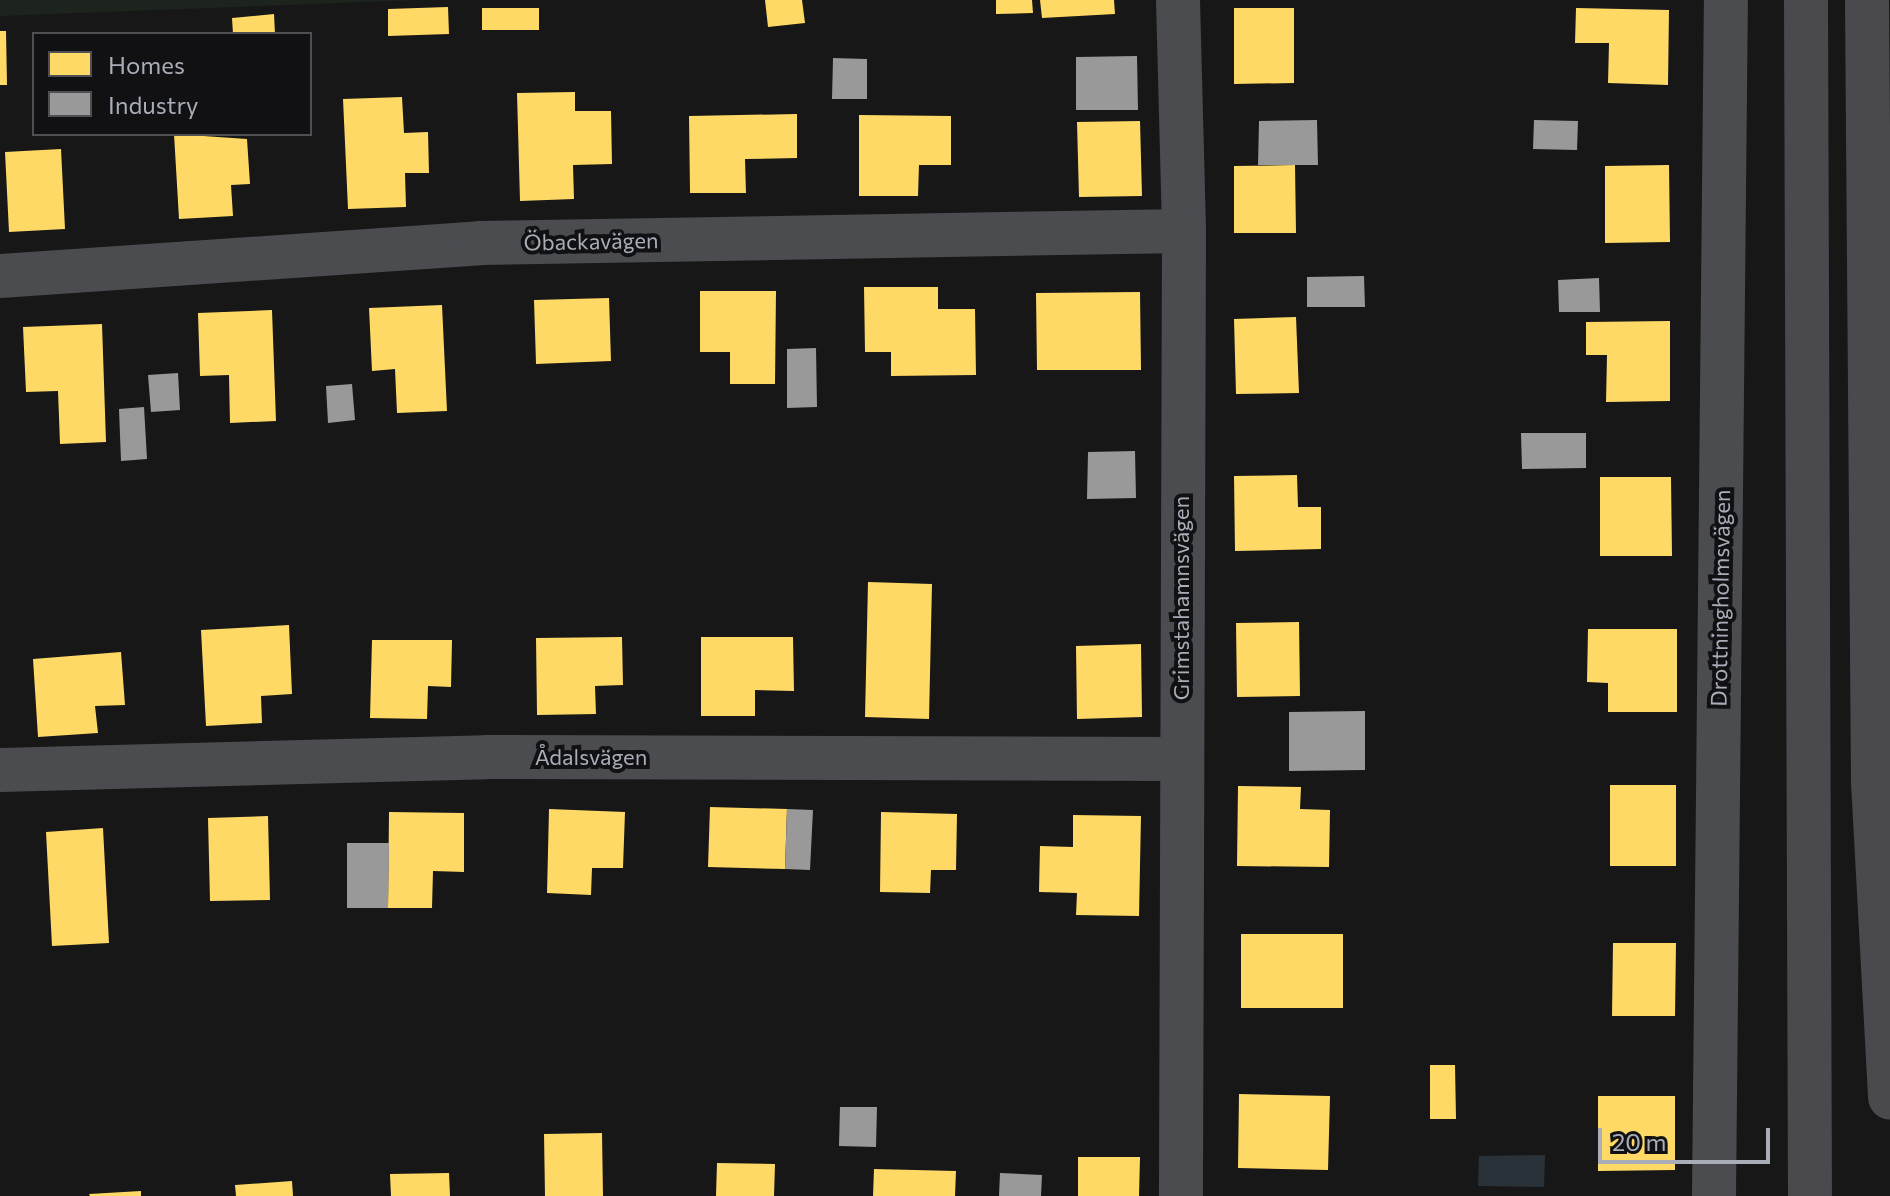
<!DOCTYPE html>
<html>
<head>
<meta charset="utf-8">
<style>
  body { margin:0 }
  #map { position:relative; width:1890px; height:1196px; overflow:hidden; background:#171717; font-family:Commissioner,sans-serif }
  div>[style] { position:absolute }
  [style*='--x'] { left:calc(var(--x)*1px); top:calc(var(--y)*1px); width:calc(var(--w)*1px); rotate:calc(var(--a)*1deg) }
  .green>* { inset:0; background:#1d241e }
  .water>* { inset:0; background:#2a3239 }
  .homes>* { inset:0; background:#ffd966 }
  .industry>* { inset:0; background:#999 }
  .street>* { height:44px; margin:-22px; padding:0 22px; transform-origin:22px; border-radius:22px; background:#4b4c50 }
  .secondary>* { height:44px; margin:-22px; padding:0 22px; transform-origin:22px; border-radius:22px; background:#4a4a4e }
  span { translate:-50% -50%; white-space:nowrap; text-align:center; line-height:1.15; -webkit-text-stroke:8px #111113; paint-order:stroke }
  .street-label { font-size:22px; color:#a8adb8 }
  .legend { position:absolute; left:32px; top:32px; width:280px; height:104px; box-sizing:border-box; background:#111113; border:2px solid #4d4f55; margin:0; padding:10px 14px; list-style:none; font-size:24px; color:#a8adb8 }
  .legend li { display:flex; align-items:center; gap:16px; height:40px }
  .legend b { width:40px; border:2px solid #4d4f55 }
  .scale { position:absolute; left:1598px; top:1128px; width:172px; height:36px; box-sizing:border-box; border:4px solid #a8adb8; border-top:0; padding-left:10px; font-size:24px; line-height:28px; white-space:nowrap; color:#a8adb8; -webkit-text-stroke:6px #111113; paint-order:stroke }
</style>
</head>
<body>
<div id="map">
  <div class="green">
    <i style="clip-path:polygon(0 0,418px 0,0 16px)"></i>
  </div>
  <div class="water">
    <i style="clip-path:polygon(1545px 1155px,1544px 1187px,1478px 1186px,1479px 1156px)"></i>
  </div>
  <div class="homes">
    <i style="clip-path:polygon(765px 0,802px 0,805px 23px,768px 27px)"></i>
    <i style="clip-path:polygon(996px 0,1032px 0,1033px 13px,996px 14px)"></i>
    <i style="clip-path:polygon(1040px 0,1114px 0,1115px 14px,1042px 18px)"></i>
    <i style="clip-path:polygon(448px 7px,449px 34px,388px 36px,388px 9px)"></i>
    <i style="clip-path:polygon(482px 8px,539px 8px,539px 30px,482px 30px)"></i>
    <i style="clip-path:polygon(1234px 8px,1294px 8px,1294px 83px,1234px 84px)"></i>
    <i style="clip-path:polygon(1576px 8px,1669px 10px,1668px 85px,1608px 83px,1609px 43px,1575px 43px)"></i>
    <i style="clip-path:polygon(274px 14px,275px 34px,233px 34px,232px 18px)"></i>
    <i style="clip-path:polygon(0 31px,6px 31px,7px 85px,0 85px)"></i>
    <i style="clip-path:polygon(575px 92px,575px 111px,611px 111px,612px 164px,573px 165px,574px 199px,520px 201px,517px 93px)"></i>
    <i style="clip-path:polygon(402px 97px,404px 133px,428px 132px,429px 173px,405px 173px,406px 207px,348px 209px,343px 99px)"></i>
    <i style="clip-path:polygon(797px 114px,797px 158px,745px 159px,746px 193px,690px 193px,689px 116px)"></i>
    <i style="clip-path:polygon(859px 115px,951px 116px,951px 165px,919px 165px,918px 196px,859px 196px)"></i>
    <i style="clip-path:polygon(1140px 121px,1142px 196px,1079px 197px,1077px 122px)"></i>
    <i style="clip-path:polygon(174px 134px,247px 139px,250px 184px,231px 185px,233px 216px,179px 219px)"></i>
    <i style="clip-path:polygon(61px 149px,65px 229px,9px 232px,5px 152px)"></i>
    <i style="clip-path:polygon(1295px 165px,1296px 233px,1234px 233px,1234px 166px)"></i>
    <i style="clip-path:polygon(1669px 165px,1670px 242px,1605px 243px,1605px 166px)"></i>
    <i style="clip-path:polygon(864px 287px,938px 287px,938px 309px,975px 309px,976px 375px,891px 376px,891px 352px,865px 352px)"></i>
    <i style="clip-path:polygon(700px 291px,776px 291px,775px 384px,730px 384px,730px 352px,700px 352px)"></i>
    <i style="clip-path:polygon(1140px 292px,1141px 370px,1037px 370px,1036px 293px)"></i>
    <i style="clip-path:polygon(609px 298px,611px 361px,536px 364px,534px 300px)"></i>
    <i style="clip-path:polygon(442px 305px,447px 411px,397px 413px,395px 369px,372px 371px,369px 308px)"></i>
    <i style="clip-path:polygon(272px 310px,276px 421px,230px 423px,229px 375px,200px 376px,198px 313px)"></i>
    <i style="clip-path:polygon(1296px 317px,1299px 393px,1236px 394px,1234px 319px)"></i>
    <i style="clip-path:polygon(1670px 321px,1670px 401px,1606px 402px,1607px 355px,1586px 355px,1586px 322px)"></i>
    <i style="clip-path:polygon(102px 324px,106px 442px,60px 444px,58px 391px,26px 392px,23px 327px)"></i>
    <i style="clip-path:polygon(1297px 475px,1298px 507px,1321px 507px,1321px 549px,1235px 551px,1234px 476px)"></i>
    <i style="clip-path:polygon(1600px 477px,1671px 477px,1672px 556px,1600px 556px)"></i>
    <i style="clip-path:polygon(868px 582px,932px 584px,929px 719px,865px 717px)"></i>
    <i style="clip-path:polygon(1299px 622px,1300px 696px,1237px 697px,1236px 623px)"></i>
    <i style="clip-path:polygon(289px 625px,292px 694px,261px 696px,262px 723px,206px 726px,201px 630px)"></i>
    <i style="clip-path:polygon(1588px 629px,1677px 629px,1677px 712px,1608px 712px,1608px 683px,1587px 682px)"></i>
    <i style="clip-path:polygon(622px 637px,623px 685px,595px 686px,596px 714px,537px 715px,536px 638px)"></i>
    <i style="clip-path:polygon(701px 637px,793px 637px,794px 691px,755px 690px,755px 716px,701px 716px)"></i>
    <i style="clip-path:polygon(372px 640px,452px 640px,451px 687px,428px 686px,427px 719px,370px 718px)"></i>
    <i style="clip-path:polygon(1141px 644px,1142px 717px,1077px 719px,1076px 646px)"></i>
    <i style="clip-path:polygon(121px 652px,125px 705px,95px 706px,98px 733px,38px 737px,33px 659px)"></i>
    <i style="clip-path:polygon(1610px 785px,1676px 785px,1676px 866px,1610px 866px)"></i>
    <i style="clip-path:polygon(1238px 786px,1301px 787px,1300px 809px,1330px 810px,1329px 867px,1237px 866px)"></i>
    <i style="clip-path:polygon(710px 807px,787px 809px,785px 869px,708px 867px)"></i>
    <i style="clip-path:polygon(549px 809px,625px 812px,623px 868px,592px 868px,591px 895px,547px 893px)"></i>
    <i style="clip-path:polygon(389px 812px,464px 813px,464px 872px,433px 871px,432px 908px,388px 908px)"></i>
    <i style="clip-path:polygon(881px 812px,957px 814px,956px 870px,931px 870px,930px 893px,880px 892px)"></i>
    <i style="clip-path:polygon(1073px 815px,1141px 816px,1139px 916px,1076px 915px,1077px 893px,1039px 892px,1040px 846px,1073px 847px)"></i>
    <i style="clip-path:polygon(268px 816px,270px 900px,210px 901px,208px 818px)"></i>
    <i style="clip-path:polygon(103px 828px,109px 943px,52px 946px,46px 832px)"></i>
    <i style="clip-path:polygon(1241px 934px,1343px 934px,1343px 1008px,1241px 1008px)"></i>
    <i style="clip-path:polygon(1613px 943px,1676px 943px,1675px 1016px,1612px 1016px)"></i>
    <i style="clip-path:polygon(1430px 1065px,1455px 1065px,1456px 1119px,1430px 1119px)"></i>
    <i style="clip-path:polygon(1239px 1094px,1330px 1096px,1328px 1170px,1238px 1168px)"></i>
    <i style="clip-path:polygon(1598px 1096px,1675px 1096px,1675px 1170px,1598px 1171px)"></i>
    <i style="clip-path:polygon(602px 1133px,603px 1196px,545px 1196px,544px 1134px)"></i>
    <i style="clip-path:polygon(1078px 1157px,1140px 1157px,1139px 1196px,1078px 1196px)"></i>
    <i style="clip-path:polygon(717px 1163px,775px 1164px,774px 1196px,716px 1196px)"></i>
    <i style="clip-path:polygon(874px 1169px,956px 1171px,955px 1196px,873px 1196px)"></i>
    <i style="clip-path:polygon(449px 1173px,450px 1196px,391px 1196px,390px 1174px)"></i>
    <i style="clip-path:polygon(292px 1181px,293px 1196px,236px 1196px,235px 1185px)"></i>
    <i style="clip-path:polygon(141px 1191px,141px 1196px,90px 1196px,89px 1194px)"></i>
  </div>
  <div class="industry">
    <i style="clip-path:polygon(1137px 56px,1138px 110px,1076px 110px,1076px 57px)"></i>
    <i style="clip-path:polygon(833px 58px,867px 59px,867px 99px,832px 99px)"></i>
    <i style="clip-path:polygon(1317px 120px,1318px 165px,1258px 165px,1259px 121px)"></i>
    <i style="clip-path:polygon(1534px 120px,1578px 121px,1577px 150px,1533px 149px)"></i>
    <i style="clip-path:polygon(1364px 276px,1365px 307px,1307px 307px,1307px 277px)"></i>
    <i style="clip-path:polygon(1599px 278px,1600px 312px,1559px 312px,1558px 280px)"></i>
    <i style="clip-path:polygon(816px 348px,817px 407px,787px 408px,787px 349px)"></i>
    <i style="clip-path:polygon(178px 373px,180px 410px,151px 412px,148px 375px)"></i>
    <i style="clip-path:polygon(352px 384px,355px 420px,328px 423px,326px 386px)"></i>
    <i style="clip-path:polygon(144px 407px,147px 459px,121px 461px,119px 409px)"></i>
    <i style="clip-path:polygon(1521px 433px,1586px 433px,1586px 468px,1522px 469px)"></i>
    <i style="clip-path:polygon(1135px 451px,1136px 498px,1087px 499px,1088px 452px)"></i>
    <i style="clip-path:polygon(1365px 711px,1365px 770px,1289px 771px,1289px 712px)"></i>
    <i style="clip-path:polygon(787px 809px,813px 810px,810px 870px,785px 869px)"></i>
    <i style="clip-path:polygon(347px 843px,389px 843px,388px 908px,347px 908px)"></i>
    <i style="clip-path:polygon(840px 1107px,877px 1107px,876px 1147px,839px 1146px)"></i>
    <i style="clip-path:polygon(1000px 1173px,1042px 1175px,1041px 1196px,999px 1196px)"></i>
  </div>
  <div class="street">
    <i style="--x:1178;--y:0;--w:231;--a:88.5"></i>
    <i style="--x:1184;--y:231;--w:965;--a:90.18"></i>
    <i style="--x:0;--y:276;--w:481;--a:-3.9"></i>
    <i style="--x:480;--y:243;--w:704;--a:-0.98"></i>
    <i style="--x:0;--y:770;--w:486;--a:-1.5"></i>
    <i style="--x:486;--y:757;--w:696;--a:0.16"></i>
    <i style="--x:1714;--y:1196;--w:1196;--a:-89.43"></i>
  </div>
  <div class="secondary">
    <i style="--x:1806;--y:0;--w:1196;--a:89.81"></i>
    <i style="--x:1867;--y:0;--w:782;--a:89.56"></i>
    <i style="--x:1873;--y:782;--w:316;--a:86.9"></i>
  </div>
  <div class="street-label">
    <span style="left:591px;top:241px;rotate:-1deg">Öbackavägen</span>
    <span style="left:1181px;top:598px;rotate:-90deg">Grimstahamnsvägen</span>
    <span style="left:1720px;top:598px;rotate:-89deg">Drottningholmsvägen</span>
    <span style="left:591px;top:757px">Ådalsvägen</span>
  </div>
  <ul class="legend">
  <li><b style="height:22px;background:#ffd966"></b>Homes</li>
  <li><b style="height:22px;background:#999"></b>Industry</li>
  </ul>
  <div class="scale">20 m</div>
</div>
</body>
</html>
